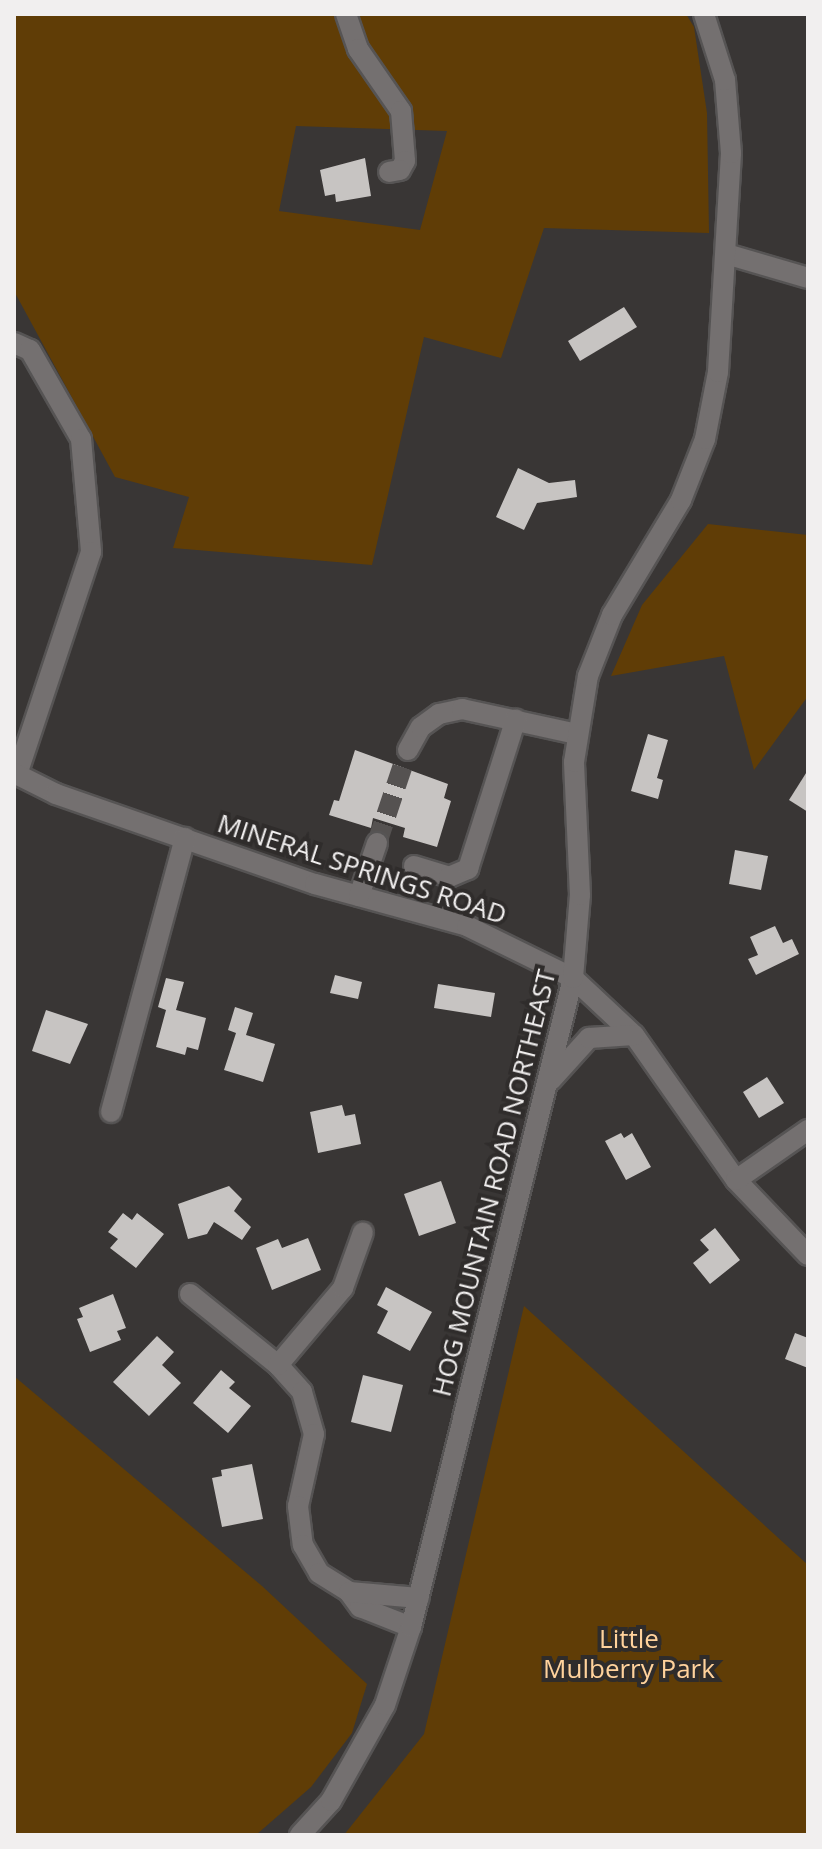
<!DOCTYPE html>
<html>
<head>
<meta charset="utf-8">
<style>
  body { margin:0 }
  #map { position:relative; width:822px; height:1849px; overflow:hidden; background:#393635; font-family:"Open Sans",sans-serif }
  div>[style] { position:absolute }
  [style*='--x'] { left:calc(var(--x)*1px); top:calc(var(--y)*1px); width:calc(var(--w)*1px); rotate:calc(var(--a)*1deg) }
  .green>* { inset:0; background:#603d06 }
  .building>* { inset:0; background:#c7c4c2 }
  .minor-tunnel>* { height:20px; margin-top:-10px; transform-origin:0; background:repeating-linear-gradient(90deg,#555251 0 20px,transparent 0 30px) }
  .roads { filter:drop-shadow(2px 0 #565454) drop-shadow(-2px 0 #565454) drop-shadow(0 2px #565454) drop-shadow(0 -2px #565454) }
  .minor>* { height:20px; margin:-10px; padding:0 10px; transform-origin:10px; border-radius:10px; background:#747070 }
  span { translate:-50% -50%; white-space:nowrap; text-align:center; line-height:1.15; -webkit-text-stroke:8px #2f2c2b; paint-order:stroke }
  .street-label { font-size:26px; color:#f1efef }
  .park-label { font-size:26px; color:#ffd29c }
  .frame { position:absolute; inset:0; border:16px solid #f1efef; pointer-events:none }
</style>
</head>
<body>
<div id="map">
  <div class="green">
    <i style="clip-path:polygon(evenodd,14px 14px,686px 14px,694px 27px,707px 113px,709px 233px,544px 228px,501px 358px,424px 337px,372px 565px,173px 548px,189px 497px,115px 477px,14px 291px,14px 14px,296px 126px,447px 131px,420px 230px,279px 211px,296px 126px)"></i>
    <i style="clip-path:polygon(708px 524px,808px 535px,808px 696px,754px 770px,724px 656px,611px 676px,642px 605px)"></i>
    <i style="clip-path:polygon(524px 1306px,808px 1565px,808px 1835px,344px 1835px,424px 1734px)"></i>
    <i style="clip-path:polygon(14px 1376px,262px 1586px,367px 1684px,352px 1733px,311px 1787px,256px 1835px,14px 1835px)"></i>
  </div>
  <div class="building">
    <i style="clip-path:polygon(365px 158px,371px 196px,336px 202px,335px 194px,325px 196px,320px 170px)"></i>
    <i style="clip-path:polygon(624px 307px,637px 327px,580px 361px,568px 341px)"></i>
    <i style="clip-path:polygon(518px 468px,549px 483px,575px 480px,577px 497px,537px 503px,524px 530px,496px 517px)"></i>
    <i style="clip-path:polygon(648px 734px,668px 740px,657px 778px,663px 780px,658px 799px,631px 791px)"></i>
    <i style="clip-path:polygon(355px 750px,448px 784px,444px 798px,451px 801px,437px 847px,403px 837px,405px 828px,373px 818px,371px 828px,329px 815px,334px 800px,339px 801px)"></i>
    <i style="clip-path:polygon(808px 770px,808px 812px,789px 800px)"></i>
    <i style="clip-path:polygon(735px 850px,768px 856px,761px 890px,729px 884px)"></i>
    <i style="clip-path:polygon(775px 926px,783px 943px,792px 939px,799px 954px,756px 975px,748px 959px,758px 955px,750px 937px)"></i>
    <i style="clip-path:polygon(335px 975px,362px 982px,358px 999px,330px 993px)"></i>
    <i style="clip-path:polygon(166px 978px,184px 982px,176px 1010px,206px 1018px,198px 1050px,187px 1047px,185px 1055px,156px 1047px,166px 1010px,158px 1007px)"></i>
    <i style="clip-path:polygon(438px 984px,495px 993px,491px 1017px,434px 1008px)"></i>
    <i style="clip-path:polygon(235px 1007px,253px 1013px,246px 1035px,275px 1044px,263px 1082px,224px 1070px,236px 1033px,228px 1030px)"></i>
    <i style="clip-path:polygon(46px 1010px,88px 1024px,70px 1064px,32px 1051px)"></i>
    <i style="clip-path:polygon(767px 1077px,784px 1103px,759px 1118px,743px 1092px)"></i>
    <i style="clip-path:polygon(342px 1105px,345px 1116px,355px 1114px,361px 1144px,318px 1153px,310px 1112px)"></i>
    <i style="clip-path:polygon(621px 1133px,624px 1138px,632px 1133px,651px 1167px,626px 1180px,605px 1141px)"></i>
    <i style="clip-path:polygon(441px 1181px,456px 1223px,419px 1236px,404px 1194px)"></i>
    <i style="clip-path:polygon(229px 1186px,242px 1199px,234px 1211px,251px 1227px,242px 1240px,214px 1222px,207px 1234px,188px 1239px,178px 1204px)"></i>
    <i style="clip-path:polygon(123px 1213px,132px 1220px,137px 1213px,164px 1234px,136px 1268px,110px 1248px,118px 1239px,108px 1232px)"></i>
    <i style="clip-path:polygon(715px 1228px,740px 1260px,710px 1284px,693px 1263px,709px 1250px,700px 1240px)"></i>
    <i style="clip-path:polygon(308px 1238px,321px 1270px,272px 1290px,256px 1248px,278px 1239px,282px 1248px)"></i>
    <i style="clip-path:polygon(386px 1287px,432px 1312px,410px 1351px,377px 1333px,388px 1311px,377px 1305px)"></i>
    <i style="clip-path:polygon(113px 1294px,126px 1328px,117px 1331px,121px 1340px,90px 1352px,77px 1319px,83px 1317px,79px 1308px)"></i>
    <i style="clip-path:polygon(795px 1333px,808px 1338px,808px 1368px,785px 1359px)"></i>
    <i style="clip-path:polygon(157px 1336px,174px 1352px,162px 1365px,181px 1383px,149px 1416px,113px 1382px)"></i>
    <i style="clip-path:polygon(221px 1370px,235px 1382px,229px 1388px,251px 1406px,228px 1433px,193px 1403px)"></i>
    <i style="clip-path:polygon(363px 1375px,403px 1385px,391px 1432px,351px 1422px)"></i>
    <i style="clip-path:polygon(252px 1464px,263px 1519px,222px 1527px,212px 1478px,222px 1476px,221px 1470px)"></i>
  </div>
  <div class="minor-tunnel">
    <i style="--x:377;--y:843;--w:98;--a:-71.6"></i>
  </div>
  <div class="roads">
    <div class="minor">
      <i style="--x:346;--y:14;--w:37;--a:71"></i>
      <i style="--x:358;--y:49;--w:75;--a:55.3"></i>
      <i style="--x:401;--y:111;--w:50;--a:85.4"></i>
      <i style="--x:405;--y:161;--w:10;--a:119"></i>
      <i style="--x:400;--y:170;--w:11;--a:170"></i>
      <i style="--x:726;--y:254;--w:85;--a:16.3"></i>
      <i style="--x:14;--y:343;--w:17;--a:24"></i>
      <i style="--x:30;--y:350;--w:103;--a:60.2"></i>
      <i style="--x:81;--y:439;--w:113;--a:84.9"></i>
      <i style="--x:91;--y:552;--w:235;--a:108.4"></i>
      <i style="--x:408;--y:750;--w:26;--a:-61"></i>
      <i style="--x:421;--y:727;--w:22;--a:-36"></i>
      <i style="--x:439;--y:714;--w:24;--a:-12"></i>
      <i style="--x:462;--y:709;--w:118;--a:12.3"></i>
      <i style="--x:14;--y:773;--w:47;--a:26.6"></i>
      <i style="--x:56;--y:794;--w:274;--a:19.2"></i>
      <i style="--x:315;--y:884;--w:158;--a:15.4"></i>
      <i style="--x:467;--y:926;--w:118;--a:26.1"></i>
      <i style="--x:573;--y:978;--w:83;--a:43.1"></i>
      <i style="--x:634;--y:1035;--w:177;--a:54.9"></i>
      <i style="--x:736;--y:1180;--w:104;--a:46.2"></i>
      <i style="--x:414;--y:866;--w:37;--a:17"></i>
      <i style="--x:449;--y:877;--w:21;--a:-23"></i>
      <i style="--x:468;--y:869;--w:157;--a:-72.3"></i>
      <i style="--x:359;--y:896;--w:56;--a:-71.2"></i>
      <i style="--x:551;--y:1080;--w:57;--a:-47.9"></i>
      <i style="--x:589;--y:1038;--w:45;--a:-3.8"></i>
      <i style="--x:111;--y:1112;--w:284;--a:-74.9"></i>
      <i style="--x:736;--y:1180;--w:88;--a:-34.8"></i>
      <i style="--x:190;--y:1294;--w:113;--a:38.9"></i>
      <i style="--x:278;--y:1365;--w:36;--a:48"></i>
      <i style="--x:302;--y:1392;--w:44;--a:74.1"></i>
      <i style="--x:314;--y:1434;--w:74;--a:102.5"></i>
      <i style="--x:298;--y:1506;--w:39;--a:83"></i>
      <i style="--x:303;--y:1545;--w:32;--a:60"></i>
      <i style="--x:319;--y:1573;--w:36;--a:32"></i>
      <i style="--x:349;--y:1592;--w:19;--a:54"></i>
      <i style="--x:360;--y:1607;--w:55;--a:21.4"></i>
      <i style="--x:278;--y:1365;--w:101;--a:-49.8"></i>
      <i style="--x:343;--y:1288;--w:59;--a:-70.3"></i>
      <i style="--x:349;--y:1592;--w:70;--a:4.9"></i>
      <i style="--x:300;--y:1835;--w:46;--a:-47.6"></i>
      <i style="--x:331;--y:1801;--w:110;--a:-60.6"></i>
      <i style="--x:385;--y:1705;--w:82;--a:-71.6"></i>
      <i style="--x:411;--y:1627;--w:669;--a:-75.98"></i>
      <i style="--x:573;--y:978;--w:83;--a:-85.2"></i>
      <i style="--x:580;--y:895;--w:133;--a:-92.6"></i>
      <i style="--x:574;--y:762;--w:87;--a:-80.8"></i>
      <i style="--x:588;--y:676;--w:66;--a:-68.5"></i>
      <i style="--x:612;--y:615;--w:134;--a:-59"></i>
      <i style="--x:681;--y:500;--w:66;--a:-68.5"></i>
      <i style="--x:705;--y:439;--w:68;--a:-79"></i>
      <i style="--x:718;--y:372;--w:219;--a:-86.6"></i>
      <i style="--x:731;--y:153;--w:73;--a:-94.7"></i>
      <i style="--x:725;--y:80;--w:69;--a:-107.7"></i>
    </div>
  </div>
  <div class="street-label">
    <span style="left:362px;top:869px;rotate:18deg">MINERAL SPRINGS ROAD</span>
    <span style="left:494px;top:1183px;rotate:-76deg">HOG MOUNTAIN ROAD NORTHEAST</span>
  </div>
  <div class="park-label">
    <span style="left:629px;top:1654px">Little<br>Mulberry Park</span>
  </div>
  <div class="frame"></div>
</div>
</body>
</html>
